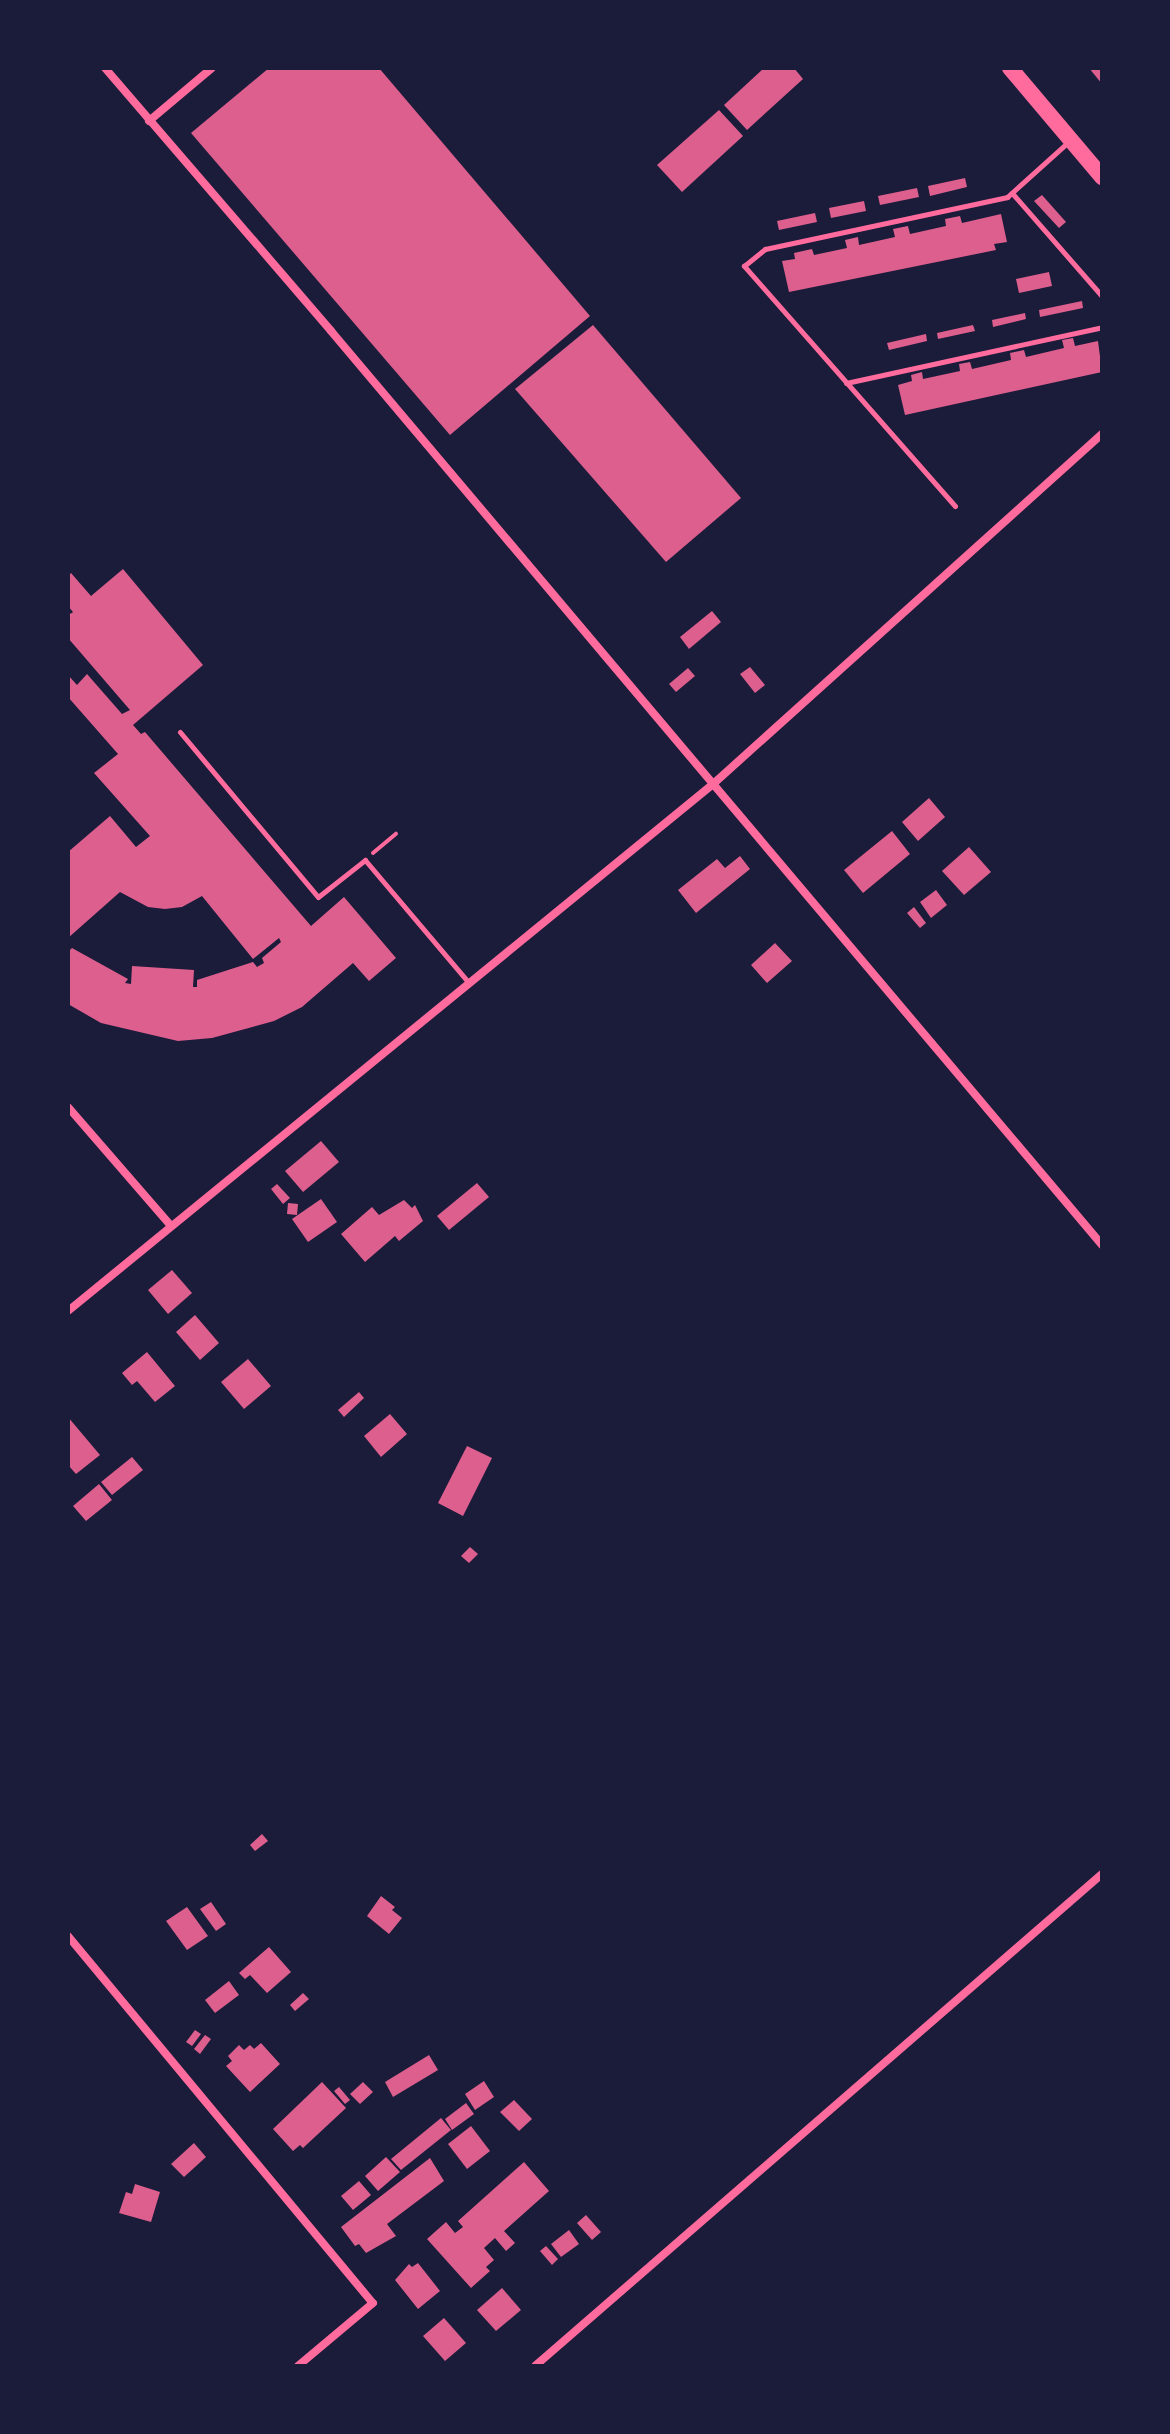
<!DOCTYPE html>
<html>
<head>
<meta charset="utf-8">
<style>
  body { margin:0 }
  #map { position:relative; width:1170px; height:2434px; overflow:hidden; background:#1b1b3a; font-family:"Asap Condensed",sans-serif }
  div>[style] { position:absolute }
  [style*='--x'] { left:calc(var(--x)*1px); top:calc(var(--y)*1px); width:calc(var(--w)*1px); rotate:calc(var(--a)*1deg) }
  .building>* { inset:0; background:#dd5f8e }
  .path>* { height:4px; margin:-2px; padding:0 2px; transform-origin:2px; border-radius:2px; background:#ff6b9d }
  .service>* { height:5px; margin:-2.5px; padding:0 2.5px; transform-origin:2.5px; border-radius:2.5px; background:#ff6b9d }
  .minor>* { height:8px; margin:-4px; padding:0 4px; transform-origin:4px; border-radius:4px; background:#ff6b9d }
  .primary>* { height:16px; margin:-8px; padding:0 8px; transform-origin:8px; border-radius:8px; background:#ff6b9d }
  span { translate:-50% -50%; white-space:nowrap; text-align:center; line-height:1.15; -webkit-text-stroke:8px #1b1b3a; paint-order:stroke }
  .frame { position:absolute; inset:0; border:70px solid #1b1b3a; pointer-events:none }
</style>
</head>
<body>
<div id="map">
  <div class="building">
    <i style="clip-path:polygon(269px 68px,379px 68px,590px 316px,450px 435px,191px 133px)"></i>
    <i style="clip-path:polygon(764px 68px,794px 68px,803px 79px,747px 130px,724px 105px)"></i>
    <i style="clip-path:polygon(1089px 68px,1102px 68px,1102px 84px)"></i>
    <i style="clip-path:polygon(719px 110px,743px 136px,682px 192px,657px 165px)"></i>
    <i style="clip-path:polygon(965px 178px,967px 187px,930px 196px,928px 186px)"></i>
    <i style="clip-path:polygon(917px 188px,919px 197px,880px 205px,878px 196px)"></i>
    <i style="clip-path:polygon(1042px 195px,1066px 222px,1059px 228px,1034px 201px)"></i>
    <i style="clip-path:polygon(864px 201px,866px 211px,831px 218px,829px 208px)"></i>
    <i style="clip-path:polygon(815px 213px,817px 222px,779px 230px,777px 221px)"></i>
    <i style="clip-path:polygon(1001px 214px,1007px 242px,994px 244px,996px 250px,789px 292px,782px 261px,795px 259px,794px 253px,812px 249px,814px 255px,847px 248px,845px 240px,858px 237px,859px 245px,895px 237px,893px 229px,908px 226px,910px 234px,946px 226px,945px 219px,960px 216px,962px 223px)"></i>
    <i style="clip-path:polygon(1049px 272px,1052px 286px,1019px 293px,1016px 279px)"></i>
    <i style="clip-path:polygon(1082px 301px,1083px 308px,1040px 317px,1039px 310px)"></i>
    <i style="clip-path:polygon(1025px 313px,1026px 319px,993px 327px,992px 320px)"></i>
    <i style="clip-path:polygon(593px 325px,741px 498px,666px 562px,515px 389px)"></i>
    <i style="clip-path:polygon(973px 325px,975px 331px,938px 339px,937px 333px)"></i>
    <i style="clip-path:polygon(926px 334px,927px 341px,889px 350px,887px 343px)"></i>
    <i style="clip-path:polygon(1073px 338px,1075px 346px,1098px 341px,1102px 372px,905px 415px,898px 385px,912px 381px,911px 375px,922px 372px,923px 379px,960px 371px,959px 364px,970px 362px,972px 369px,1011px 360px,1010px 353px,1024px 350px,1026px 357px,1064px 348px,1062px 340px)"></i>
    <i style="clip-path:polygon(123px 569px,203px 665px,133px 725px,141px 734px,145px 732px,311px 926px,344px 897px,396px 958px,369px 981px,353px 963px,302px 1007px,274px 1021px,212px 1038px,178px 1041px,101px 1023px,68px 1004px,68px 952px,72px 948px,128px 979px,125px 983px,131px 984px,132px 966px,194px 970px,193px 987px,197px 987px,197px 980px,253px 962px,257px 967px,264px 963px,262px 958px,281px 942px,279px 938px,253px 959px,202px 896px,182px 907px,165px 909px,148px 907px,120px 892px,68px 938px,68px 852px,110px 816px,136px 847px,150px 836px,94px 773px,118px 754px,68px 697px,68px 675px,77px 685px,87px 674px,122px 714px,130px 710px,68px 638px,68px 616px,73px 612px,68px 606px,68px 576px,71px 573px,91px 596px)"></i>
    <i style="clip-path:polygon(712px 611px,721px 622px,689px 649px,680px 637px)"></i>
    <i style="clip-path:polygon(750px 667px,765px 685px,755px 693px,740px 674px)"></i>
    <i style="clip-path:polygon(688px 668px,695px 676px,676px 692px,669px 684px)"></i>
    <i style="clip-path:polygon(929px 798px,945px 817px,918px 841px,902px 822px)"></i>
    <i style="clip-path:polygon(892px 831px,910px 854px,863px 893px,844px 870px)"></i>
    <i style="clip-path:polygon(969px 847px,991px 872px,964px 895px,942px 871px)"></i>
    <i style="clip-path:polygon(740px 856px,750px 869px,696px 913px,678px 890px,717px 859px,725px 868px)"></i>
    <i style="clip-path:polygon(936px 890px,947px 905px,931px 918px,920px 902px)"></i>
    <i style="clip-path:polygon(914px 907px,926px 923px,920px 928px,907px 913px)"></i>
    <i style="clip-path:polygon(775px 943px,792px 961px,767px 983px,751px 965px)"></i>
    <i style="clip-path:polygon(321px 1141px,339px 1162px,303px 1192px,285px 1171px)"></i>
    <i style="clip-path:polygon(477px 1183px,489px 1197px,449px 1230px,437px 1216px)"></i>
    <i style="clip-path:polygon(277px 1184px,290px 1198px,283px 1204px,271px 1189px)"></i>
    <i style="clip-path:polygon(321px 1199px,337px 1222px,308px 1242px,292px 1219px)"></i>
    <i style="clip-path:polygon(404px 1200px,412px 1208px,415px 1205px,423px 1221px,399px 1241px,395px 1236px,365px 1262px,341px 1234px,372px 1207px,379px 1215px)"></i>
    <i style="clip-path:polygon(288px 1203px,298px 1204px,297px 1215px,287px 1214px)"></i>
    <i style="clip-path:polygon(172px 1270px,192px 1293px,168px 1314px,148px 1290px)"></i>
    <i style="clip-path:polygon(195px 1315px,219px 1343px,200px 1360px,176px 1332px)"></i>
    <i style="clip-path:polygon(147px 1352px,175px 1386px,155px 1402px,137px 1381px,132px 1385px,122px 1373px)"></i>
    <i style="clip-path:polygon(248px 1359px,271px 1386px,244px 1409px,221px 1382px)"></i>
    <i style="clip-path:polygon(359px 1392px,364px 1398px,344px 1417px,338px 1410px)"></i>
    <i style="clip-path:polygon(390px 1414px,407px 1434px,381px 1457px,364px 1436px)"></i>
    <i style="clip-path:polygon(68px 1417px,100px 1455px,76px 1474px,68px 1465px)"></i>
    <i style="clip-path:polygon(467px 1446px,492px 1458px,463px 1516px,438px 1503px)"></i>
    <i style="clip-path:polygon(132px 1457px,143px 1470px,112px 1495px,101px 1482px)"></i>
    <i style="clip-path:polygon(99px 1484px,112px 1500px,86px 1521px,73px 1506px)"></i>
    <i style="clip-path:polygon(470px 1547px,478px 1554px,469px 1563px,461px 1556px)"></i>
    <i style="clip-path:polygon(262px 1834px,268px 1841px,255px 1851px,250px 1845px)"></i>
    <i style="clip-path:polygon(381px 1896px,395px 1907px,392px 1910px,402px 1918px,389px 1934px,367px 1916px)"></i>
    <i style="clip-path:polygon(211px 1902px,226px 1924px,216px 1931px,200px 1909px)"></i>
    <i style="clip-path:polygon(187px 1907px,208px 1936px,187px 1950px,166px 1921px)"></i>
    <i style="clip-path:polygon(269px 1947px,291px 1972px,267px 1993px,250px 1975px,245px 1979px,239px 1973px)"></i>
    <i style="clip-path:polygon(229px 1981px,239px 1995px,215px 2013px,205px 2000px)"></i>
    <i style="clip-path:polygon(303px 1993px,309px 1999px,295px 2011px,290px 2005px)"></i>
    <i style="clip-path:polygon(195px 2030px,201px 2034px,192px 2046px,186px 2042px)"></i>
    <i style="clip-path:polygon(205px 2035px,211px 2039px,200px 2054px,194px 2049px)"></i>
    <i style="clip-path:polygon(261px 2043px,280px 2064px,250px 2092px,226px 2066px,232px 2061px,228px 2056px,239px 2045px,244px 2050px,250px 2045px,254px 2049px)"></i>
    <i style="clip-path:polygon(429px 2055px,438px 2070px,393px 2097px,385px 2082px)"></i>
    <i style="clip-path:polygon(484px 2081px,494px 2097px,475px 2110px,465px 2094px)"></i>
    <i style="clip-path:polygon(322px 2082px,346px 2108px,303px 2148px,300px 2145px,293px 2151px,273px 2129px)"></i>
    <i style="clip-path:polygon(363px 2082px,373px 2092px,360px 2104px,350px 2094px)"></i>
    <i style="clip-path:polygon(339px 2087px,350px 2100px,345px 2104px,334px 2091px)"></i>
    <i style="clip-path:polygon(514px 2100px,532px 2119px,519px 2131px,500px 2112px)"></i>
    <i style="clip-path:polygon(466px 2103px,474px 2114px,452px 2130px,445px 2119px)"></i>
    <i style="clip-path:polygon(441px 2118px,451px 2130px,401px 2170px,391px 2159px)"></i>
    <i style="clip-path:polygon(471px 2126px,490px 2151px,467px 2169px,448px 2144px)"></i>
    <i style="clip-path:polygon(194px 2143px,206px 2157px,184px 2177px,171px 2164px)"></i>
    <i style="clip-path:polygon(386px 2157px,400px 2172px,378px 2191px,365px 2176px)"></i>
    <i style="clip-path:polygon(430px 2158px,444px 2181px,387px 2224px,396px 2236px,366px 2253px,359px 2244px,355px 2246px,341px 2227px)"></i>
    <i style="clip-path:polygon(524px 2162px,549px 2191px,504px 2231px,515px 2243px,506px 2251px,495px 2238px,484px 2248px,494px 2260px,486px 2267px,490px 2271px,471px 2288px,427px 2239px,446px 2222px,455px 2233px,463px 2227px,458px 2221px)"></i>
    <i style="clip-path:polygon(359px 2181px,371px 2195px,353px 2210px,341px 2196px)"></i>
    <i style="clip-path:polygon(135px 2184px,160px 2192px,151px 2222px,119px 2213px,126px 2192px,132px 2194px)"></i>
    <i style="clip-path:polygon(586px 2215px,601px 2232px,592px 2240px,577px 2223px)"></i>
    <i style="clip-path:polygon(569px 2230px,579px 2244px,561px 2257px,551px 2244px)"></i>
    <i style="clip-path:polygon(546px 2246px,558px 2259px,552px 2265px,540px 2251px)"></i>
    <i style="clip-path:polygon(418px 2263px,440px 2291px,418px 2309px,395px 2280px,409px 2264px,412px 2267px)"></i>
    <i style="clip-path:polygon(502px 2288px,521px 2310px,496px 2331px,477px 2310px)"></i>
    <i style="clip-path:polygon(444px 2318px,466px 2343px,445px 2361px,423px 2336px)"></i>
  </div>
  <div class="path">
    <i style="--x:68;--y:615;--w:1;--a:0"></i>
    <i style="--x:373;--y:853;--w:30;--a:-40"></i>
  </div>
  <div class="service">
    <i style="--x:1012;--y:193;--w:137;--a:48.9"></i>
    <i style="--x:846;--y:383;--w:262;--a:-12.3"></i>
    <i style="--x:955;--y:506;--w:320;--a:-131.3"></i>
    <i style="--x:744;--y:266;--w:27;--a:-39"></i>
    <i style="--x:765;--y:249;--w:248;--a:-12.1"></i>
    <i style="--x:1007;--y:197;--w:81;--a:-42"></i>
    <i style="--x:180;--y:732;--w:215;--a:50.1"></i>
    <i style="--x:318;--y:897;--w:60;--a:-38.2"></i>
    <i style="--x:365;--y:860;--w:161;--a:49.8"></i>
  </div>
  <div class="minor">
    <i style="--x:105;--y:68;--w:347;--a:49.3"></i>
    <i style="--x:331;--y:331;--w:1196;--a:49.85"></i>
    <i style="--x:149;--y:121;--w:82;--a:-40.1"></i>
    <i style="--x:68;--y:1107;--w:157;--a:49.1"></i>
    <i style="--x:68;--y:1311;--w:832;--a:-39.24"></i>
    <i style="--x:712;--y:785;--w:525;--a:-41.99"></i>
    <i style="--x:68;--y:1936;--w:477;--a:50.3"></i>
    <i style="--x:373;--y:2303;--w:98;--a:140"></i>
    <i style="--x:535;--y:2366;--w:751;--a:-40.95"></i>
  </div>
  <div class="primary">
    <i style="--x:1010;--y:68;--w:143;--a:49.8"></i>
  </div>
  <div class="frame"></div>
</div>
</body>
</html>
